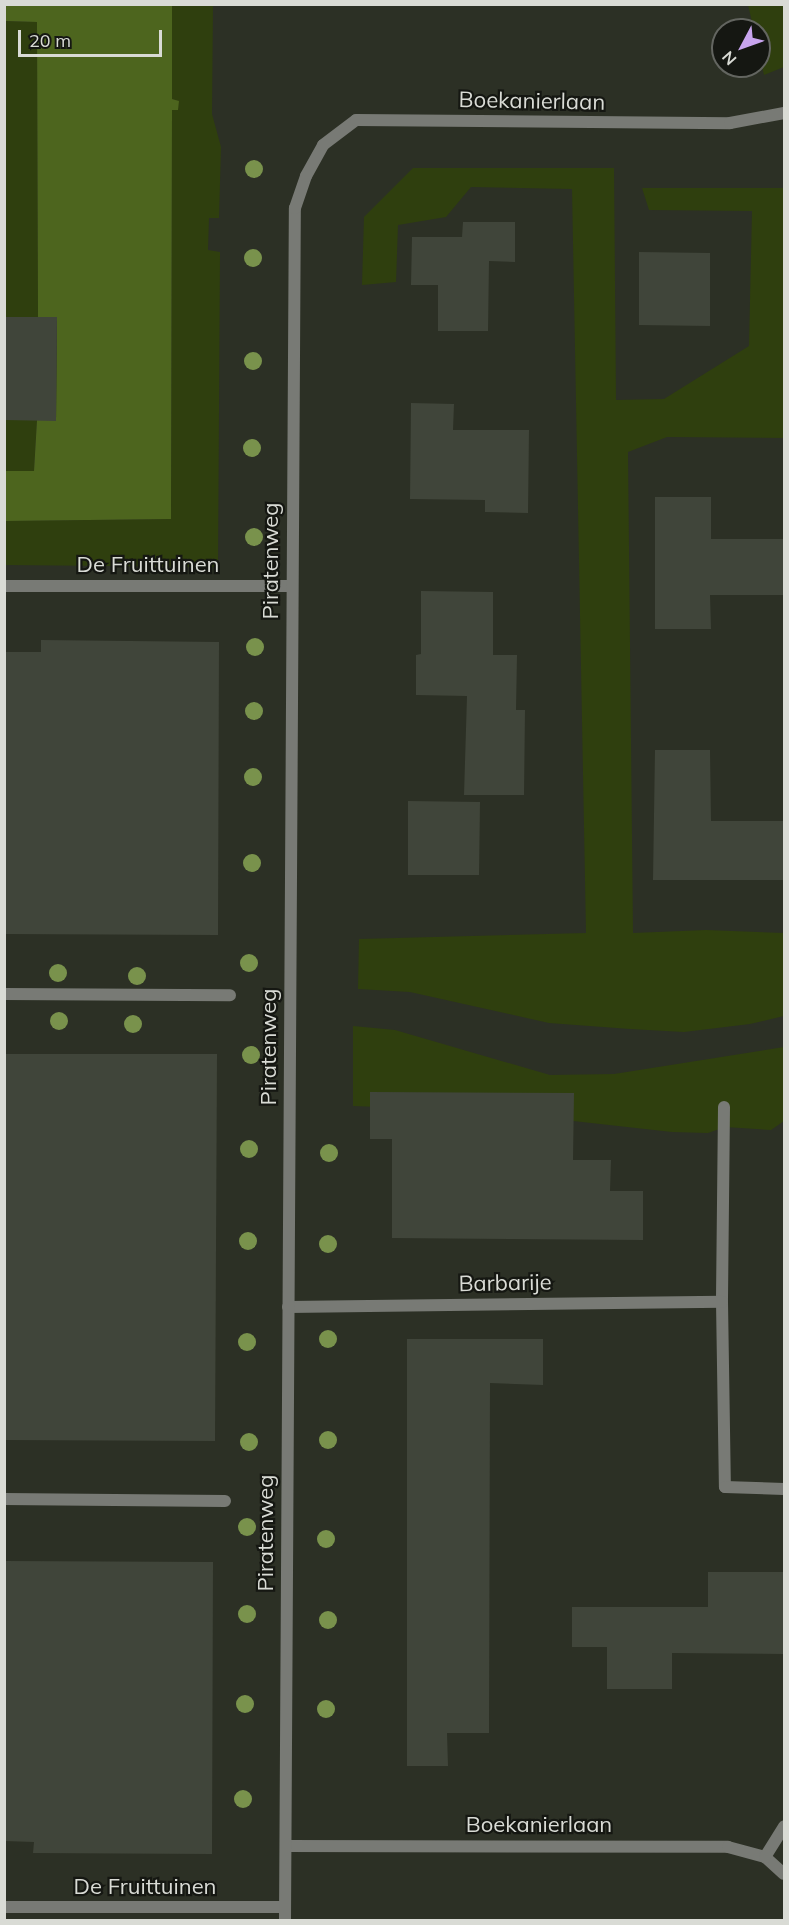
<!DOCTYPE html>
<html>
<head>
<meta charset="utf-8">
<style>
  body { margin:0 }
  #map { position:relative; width:789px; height:1925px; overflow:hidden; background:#2c3025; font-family:Mulish,sans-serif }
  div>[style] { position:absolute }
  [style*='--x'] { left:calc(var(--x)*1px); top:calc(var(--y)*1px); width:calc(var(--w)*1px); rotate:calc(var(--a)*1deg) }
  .green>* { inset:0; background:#2f3f0e }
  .water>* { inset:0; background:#4d651e }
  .building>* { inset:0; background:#40453a }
  .street>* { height:12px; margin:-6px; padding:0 6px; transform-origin:6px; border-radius:6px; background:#787a75 }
  .trees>* { width:18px; height:18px; margin:-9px; border-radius:50%; background:#79924c }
  span { translate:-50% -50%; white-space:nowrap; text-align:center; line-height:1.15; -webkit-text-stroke:4.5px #151712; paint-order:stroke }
  .street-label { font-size:22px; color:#d9dbd5 }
  .frame { position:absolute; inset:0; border:6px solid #d9dbd5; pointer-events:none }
  .north { position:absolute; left:711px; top:18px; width:60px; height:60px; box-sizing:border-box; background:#151712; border:2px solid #636560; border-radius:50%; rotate:229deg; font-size:16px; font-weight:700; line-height:24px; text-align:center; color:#d9dbd5 }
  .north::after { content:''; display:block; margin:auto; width:21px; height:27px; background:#c8a5ee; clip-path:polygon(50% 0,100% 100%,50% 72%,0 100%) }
  .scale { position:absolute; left:18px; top:30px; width:144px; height:27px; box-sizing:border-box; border:3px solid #d9dbd5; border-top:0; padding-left:8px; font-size:18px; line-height:21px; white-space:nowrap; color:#d9dbd5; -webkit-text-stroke:4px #151712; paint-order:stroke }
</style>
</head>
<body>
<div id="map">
  <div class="green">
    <i style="clip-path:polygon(172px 5px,213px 5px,212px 114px,221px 147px,219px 218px,209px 218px,208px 250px,220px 252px,218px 567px,5px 565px,5px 521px,171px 519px,172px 109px,178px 101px,172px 99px)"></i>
    <i style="clip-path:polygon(748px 5px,784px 5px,784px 67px,764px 75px,759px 54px,759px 30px,754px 30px)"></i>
    <i style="clip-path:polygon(5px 21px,37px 22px,38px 317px,5px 317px)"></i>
    <i style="clip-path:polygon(413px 168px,614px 168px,616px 400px,664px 399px,749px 346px,752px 211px,649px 210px,642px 188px,784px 188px,784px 438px,667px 437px,628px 452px,633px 933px,706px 930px,784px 933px,784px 1016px,750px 1024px,684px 1032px,630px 1029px,549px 1023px,410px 992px,358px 989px,359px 939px,586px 933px,572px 189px,471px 187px,446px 217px,398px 225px,396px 282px,362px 285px,364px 217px)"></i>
    <i style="clip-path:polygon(5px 420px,37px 420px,34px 471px,5px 471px)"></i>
    <i style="clip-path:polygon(353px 1026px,395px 1030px,550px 1075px,614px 1074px,784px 1047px,784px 1121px,771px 1130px,725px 1127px,708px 1133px,672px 1132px,483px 1111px,353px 1106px)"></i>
  </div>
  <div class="water">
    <i style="clip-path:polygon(5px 5px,172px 5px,172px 99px,179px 101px,178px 110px,172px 110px,171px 519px,5px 521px,5px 471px,34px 471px,37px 420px,56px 420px,57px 317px,38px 317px,37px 22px,5px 21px)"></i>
  </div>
  <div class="building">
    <i style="clip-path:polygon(463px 222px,515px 222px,515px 262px,489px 261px,488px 331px,438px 331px,438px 285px,411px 285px,412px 237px,462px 237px)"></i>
    <i style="clip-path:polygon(639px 252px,710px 253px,710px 326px,639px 325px)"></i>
    <i style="clip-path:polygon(4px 317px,57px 317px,56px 421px,4px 420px)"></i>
    <i style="clip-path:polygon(411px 403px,454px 404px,453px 430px,529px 430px,528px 513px,485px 512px,485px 500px,410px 499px)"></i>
    <i style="clip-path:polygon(655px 497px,711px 497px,711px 539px,784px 539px,784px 595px,710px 595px,711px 629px,655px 629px)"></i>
    <i style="clip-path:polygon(421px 591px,493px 592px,493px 655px,517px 655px,516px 710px,525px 710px,524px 795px,464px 795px,467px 696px,416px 695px,416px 655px,421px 654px)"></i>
    <i style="clip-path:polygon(41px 640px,219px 642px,218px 935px,4px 934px,4px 652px,41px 652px)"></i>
    <i style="clip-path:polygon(655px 750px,710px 750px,711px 821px,784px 821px,784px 880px,653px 880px)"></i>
    <i style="clip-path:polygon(408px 801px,480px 802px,479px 875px,408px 875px)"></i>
    <i style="clip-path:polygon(4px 1054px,217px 1054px,215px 1441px,4px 1440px)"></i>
    <i style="clip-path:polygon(370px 1092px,574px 1093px,573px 1160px,611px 1160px,610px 1191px,643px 1191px,643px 1240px,392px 1238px,392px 1139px,370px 1139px)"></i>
    <i style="clip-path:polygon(407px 1339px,543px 1339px,543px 1385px,490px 1383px,489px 1733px,447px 1733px,448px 1766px,407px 1766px)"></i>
    <i style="clip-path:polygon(4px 1561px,213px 1562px,212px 1854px,33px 1853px,34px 1842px,4px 1841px)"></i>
    <i style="clip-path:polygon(708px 1572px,784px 1572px,784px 1654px,672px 1653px,672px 1689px,607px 1689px,607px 1647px,572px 1647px,572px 1607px,708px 1607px)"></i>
  </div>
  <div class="street">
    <i style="--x:4;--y:586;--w:288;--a:0"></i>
    <i style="--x:4;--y:994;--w:226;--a:0.3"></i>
    <i style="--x:724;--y:1107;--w:195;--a:90.6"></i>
    <i style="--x:722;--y:1302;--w:185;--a:89.1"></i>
    <i style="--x:725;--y:1487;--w:59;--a:1.9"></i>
    <i style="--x:288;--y:1307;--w:434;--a:-0.7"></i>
    <i style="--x:4;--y:1499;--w:221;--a:0.5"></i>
    <i style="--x:286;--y:1846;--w:442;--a:0.1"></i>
    <i style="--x:728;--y:1847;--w:38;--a:15"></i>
    <i style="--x:765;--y:1857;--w:25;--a:42"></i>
    <i style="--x:765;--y:1857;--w:36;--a:-58"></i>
    <i style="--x:4;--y:1907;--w:281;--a:0"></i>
    <i style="--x:285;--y:1920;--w:1712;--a:-89.67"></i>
    <i style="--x:295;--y:208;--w:34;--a:-71"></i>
    <i style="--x:306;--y:176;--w:35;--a:-61"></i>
    <i style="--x:323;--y:145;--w:41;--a:-37.1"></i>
    <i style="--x:356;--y:120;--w:374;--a:0.5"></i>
    <i style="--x:730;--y:123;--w:55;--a:-10.5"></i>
  </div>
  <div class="trees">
    <i style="left:254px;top:169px"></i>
    <i style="left:253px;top:258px"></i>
    <i style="left:253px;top:361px"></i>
    <i style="left:252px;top:448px"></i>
    <i style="left:254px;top:537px"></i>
    <i style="left:255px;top:647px"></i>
    <i style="left:254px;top:711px"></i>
    <i style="left:253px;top:777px"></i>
    <i style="left:252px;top:863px"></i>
    <i style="left:249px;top:963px"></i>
    <i style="left:58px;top:973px"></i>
    <i style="left:137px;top:976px"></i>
    <i style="left:59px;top:1021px"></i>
    <i style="left:133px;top:1024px"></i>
    <i style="left:251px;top:1055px"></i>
    <i style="left:249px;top:1149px"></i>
    <i style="left:329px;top:1153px"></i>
    <i style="left:248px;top:1241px"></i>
    <i style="left:328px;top:1244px"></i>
    <i style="left:328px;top:1339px"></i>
    <i style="left:247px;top:1342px"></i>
    <i style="left:328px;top:1440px"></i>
    <i style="left:249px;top:1442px"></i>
    <i style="left:247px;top:1527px"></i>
    <i style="left:326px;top:1539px"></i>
    <i style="left:247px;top:1614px"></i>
    <i style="left:328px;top:1620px"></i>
    <i style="left:245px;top:1704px"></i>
    <i style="left:326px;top:1709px"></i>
    <i style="left:243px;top:1799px"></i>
  </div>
  <div class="street-label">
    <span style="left:532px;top:101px;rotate:1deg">Boekanierlaan</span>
    <span style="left:271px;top:561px;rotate:-90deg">Piratenweg</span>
    <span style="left:148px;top:565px">De Fruittuinen</span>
    <span style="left:269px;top:1047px;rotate:-90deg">Piratenweg</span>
    <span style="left:505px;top:1283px;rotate:-1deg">Barbarije</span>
    <span style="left:266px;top:1533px;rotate:-90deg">Piratenweg</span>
    <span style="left:539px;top:1825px">Boekanierlaan</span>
    <span style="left:145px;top:1887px">De Fruittuinen</span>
  </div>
  <div class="frame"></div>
  <div class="north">N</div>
  <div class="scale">20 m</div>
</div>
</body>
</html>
